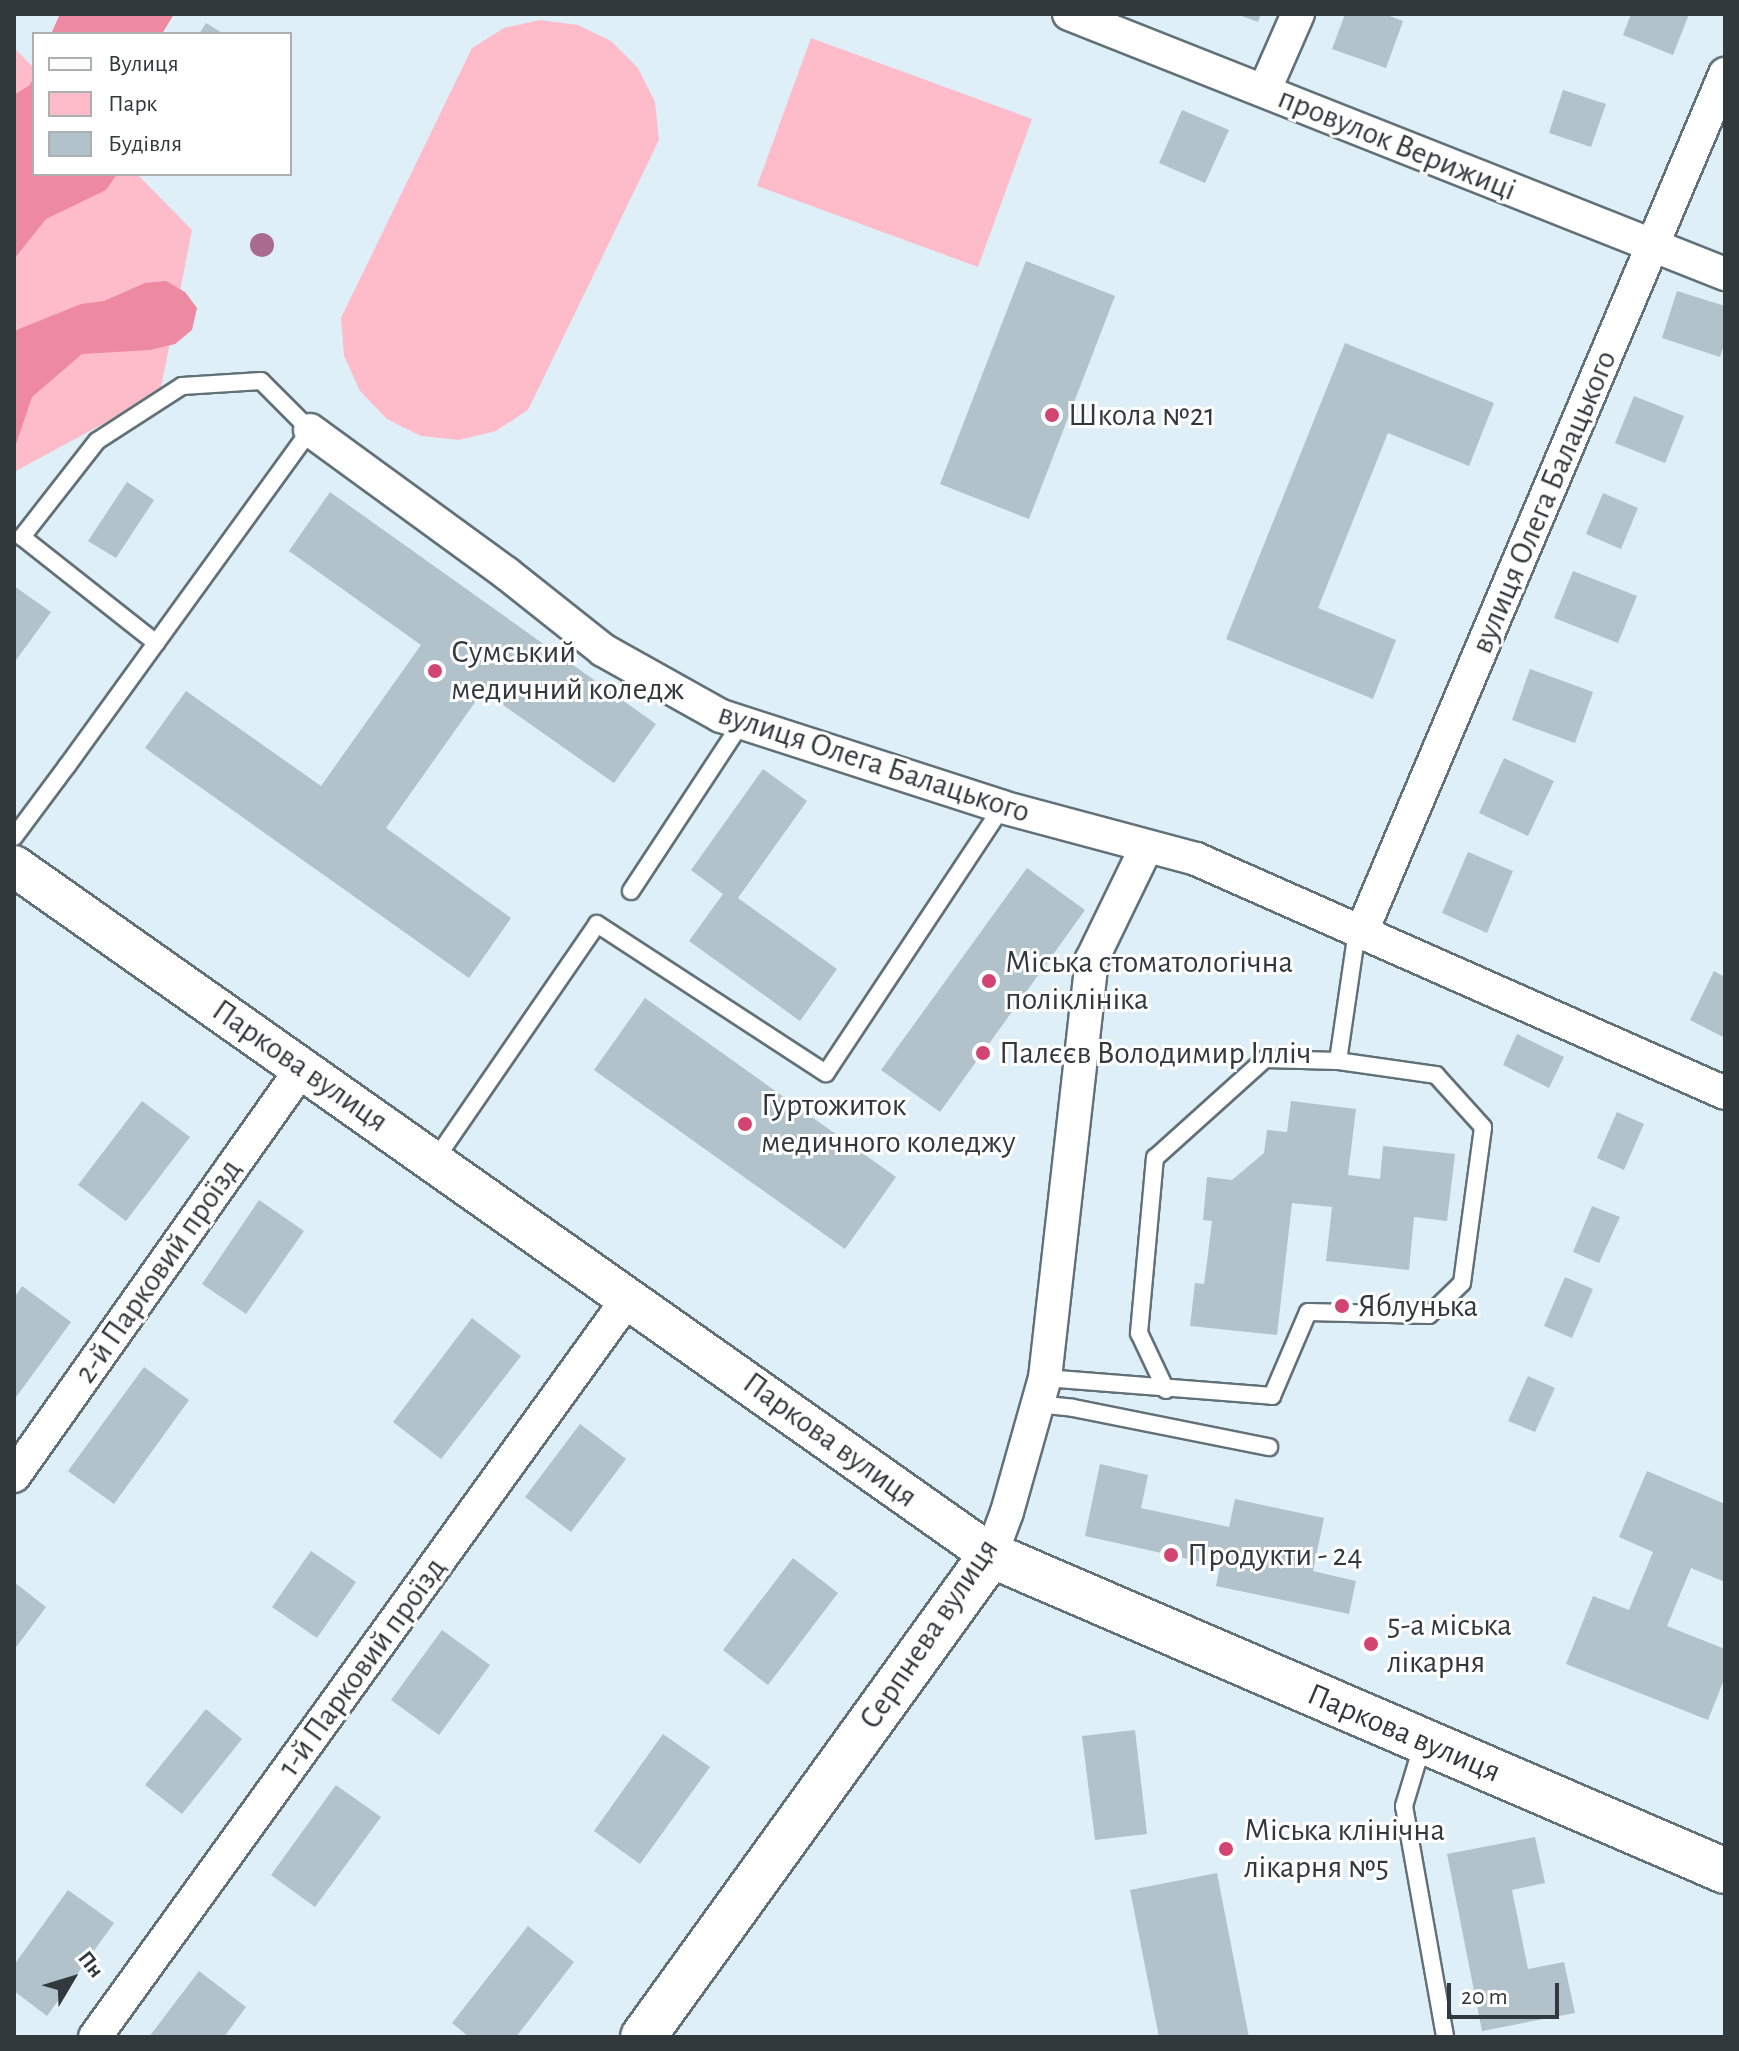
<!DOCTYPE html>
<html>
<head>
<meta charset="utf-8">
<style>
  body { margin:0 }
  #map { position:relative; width:1739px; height:2051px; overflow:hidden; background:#deeff8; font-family:"Alegreya Sans",sans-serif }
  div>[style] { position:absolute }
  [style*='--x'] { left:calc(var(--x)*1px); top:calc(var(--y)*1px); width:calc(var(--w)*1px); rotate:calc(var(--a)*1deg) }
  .green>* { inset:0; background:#febcca }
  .forest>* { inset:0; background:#ed89a1 }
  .building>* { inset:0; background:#b2c2cb }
  .roads { filter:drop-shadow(2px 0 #627178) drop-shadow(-2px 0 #627178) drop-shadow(0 2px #627178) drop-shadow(0 -2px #627178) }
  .service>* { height:16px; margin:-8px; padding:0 8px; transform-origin:8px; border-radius:8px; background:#fff }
  .minor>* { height:32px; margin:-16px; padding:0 16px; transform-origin:16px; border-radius:16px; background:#fff }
  .tertiary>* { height:40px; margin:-20px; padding:0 20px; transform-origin:20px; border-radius:20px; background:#fff }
  .secondary>* { height:44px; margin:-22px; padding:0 22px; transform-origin:22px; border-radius:22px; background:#fff }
  .trees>* { width:24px; height:24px; margin:-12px; border-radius:50%; background:#aa6c8e }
  .dots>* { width:22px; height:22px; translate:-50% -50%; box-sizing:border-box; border:4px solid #fff; border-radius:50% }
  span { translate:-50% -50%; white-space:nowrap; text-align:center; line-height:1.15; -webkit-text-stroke:6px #fff; paint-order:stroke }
  .street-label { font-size:32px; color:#32393c }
  .poi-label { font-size:32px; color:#32393c }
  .left { translate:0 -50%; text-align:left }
  .frame { position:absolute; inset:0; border:16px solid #32393c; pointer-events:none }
  .legend { position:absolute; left:32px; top:32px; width:260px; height:144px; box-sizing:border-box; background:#fff; border:2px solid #adb0b1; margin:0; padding:10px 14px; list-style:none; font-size:24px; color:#32393c }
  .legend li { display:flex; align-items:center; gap:16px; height:40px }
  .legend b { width:40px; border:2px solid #adb0b1 }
  .north { position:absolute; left:32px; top:1939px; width:80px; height:80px; -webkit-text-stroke:6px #fff; paint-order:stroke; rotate:52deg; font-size:22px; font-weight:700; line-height:32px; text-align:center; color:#32393c }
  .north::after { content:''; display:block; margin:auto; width:28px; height:36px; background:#32393c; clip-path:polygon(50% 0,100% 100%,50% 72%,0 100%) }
  .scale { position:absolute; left:1447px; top:1983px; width:112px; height:36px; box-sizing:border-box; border:4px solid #32393c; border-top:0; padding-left:10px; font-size:24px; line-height:28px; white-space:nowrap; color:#32393c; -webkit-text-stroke:6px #fff; paint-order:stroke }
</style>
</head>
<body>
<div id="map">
  <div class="green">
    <i style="clip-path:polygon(540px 20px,578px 25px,611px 41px,638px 68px,655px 102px,659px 140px,528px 410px,496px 431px,459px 440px,421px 436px,387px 419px,360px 391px,344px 356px,341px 318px,472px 48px,504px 28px)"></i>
    <i style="clip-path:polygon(811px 38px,1032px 119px,978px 267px,757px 186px)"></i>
    <i style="clip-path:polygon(14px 48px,34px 68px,34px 174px,137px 174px,192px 230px,160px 393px,14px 472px)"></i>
  </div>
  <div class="forest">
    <i style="clip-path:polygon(60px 14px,174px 14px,162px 34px,51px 34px)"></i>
    <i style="clip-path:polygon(34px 76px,34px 174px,117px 174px,106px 190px,46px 219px,14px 259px,14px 95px,30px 85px)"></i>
    <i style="clip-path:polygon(166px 281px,185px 292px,197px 308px,192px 330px,175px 344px,150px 350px,82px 354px,32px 397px,14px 450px,14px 331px,81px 304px,104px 301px,145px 283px)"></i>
  </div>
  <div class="building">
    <i style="clip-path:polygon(1236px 14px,1261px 14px,1258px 22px)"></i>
    <i style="clip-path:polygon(1345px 14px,1384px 14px,1403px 21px,1386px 68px,1332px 49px)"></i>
    <i style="clip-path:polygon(1631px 14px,1689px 14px,1673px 55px,1623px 35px)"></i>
    <i style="clip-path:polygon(206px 23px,224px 34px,199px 34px)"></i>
    <i style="clip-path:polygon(1563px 90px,1606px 104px,1591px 147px,1549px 133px)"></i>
    <i style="clip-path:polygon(1182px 110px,1229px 130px,1205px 183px,1159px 163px)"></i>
    <i style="clip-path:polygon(1026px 261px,1115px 296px,1029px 519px,940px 484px)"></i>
    <i style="clip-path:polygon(1677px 291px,1725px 306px,1725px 342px,1720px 357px,1662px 338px)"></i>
    <i style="clip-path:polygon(1345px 343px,1494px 403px,1469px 466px,1388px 433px,1318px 608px,1396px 640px,1373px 699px,1226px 639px)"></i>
    <i style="clip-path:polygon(1634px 396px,1684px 416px,1665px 463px,1615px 443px)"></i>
    <i style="clip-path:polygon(127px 482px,154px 500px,116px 558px,88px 541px)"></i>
    <i style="clip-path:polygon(330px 492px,656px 724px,614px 783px,483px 691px,386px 828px,511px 918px,469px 978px,145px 748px,186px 691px,321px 786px,421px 645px,289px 551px)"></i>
    <i style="clip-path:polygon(1603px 493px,1638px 508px,1621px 549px,1586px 534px)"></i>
    <i style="clip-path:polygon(1573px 571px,1637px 596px,1618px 643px,1554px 618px)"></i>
    <i style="clip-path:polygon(14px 586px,51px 612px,14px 663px)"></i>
    <i style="clip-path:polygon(1530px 669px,1593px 692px,1575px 743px,1512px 720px)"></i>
    <i style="clip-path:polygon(1504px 758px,1554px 781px,1528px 836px,1479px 813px)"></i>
    <i style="clip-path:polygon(763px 769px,807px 801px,738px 898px,837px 969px,800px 1021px,689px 941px,723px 894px,691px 870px)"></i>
    <i style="clip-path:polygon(1468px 852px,1513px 871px,1487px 933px,1442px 913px)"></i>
    <i style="clip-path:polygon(1027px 868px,1085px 910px,940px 1112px,881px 1070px)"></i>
    <i style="clip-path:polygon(1714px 971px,1725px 977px,1725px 1038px,1690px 1020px)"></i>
    <i style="clip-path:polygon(645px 998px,896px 1177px,845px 1249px,594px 1070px)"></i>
    <i style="clip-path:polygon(1517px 1034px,1564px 1057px,1549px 1088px,1503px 1065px)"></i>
    <i style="clip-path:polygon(142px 1101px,190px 1137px,126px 1221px,78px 1185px)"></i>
    <i style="clip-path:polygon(1291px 1101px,1356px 1109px,1348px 1175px,1380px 1179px,1383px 1146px,1455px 1154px,1447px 1221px,1414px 1217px,1409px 1270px,1326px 1261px,1332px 1207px,1292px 1203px,1277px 1335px,1190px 1326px,1195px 1283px,1204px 1284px,1208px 1254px,1212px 1221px,1203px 1220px,1207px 1177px,1232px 1180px,1264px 1153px,1267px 1130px,1287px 1132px)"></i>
    <i style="clip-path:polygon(1617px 1112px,1644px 1124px,1624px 1170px,1597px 1158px)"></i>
    <i style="clip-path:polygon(259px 1200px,304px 1231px,246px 1314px,202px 1284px)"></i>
    <i style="clip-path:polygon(1592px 1206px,1620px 1217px,1599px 1263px,1573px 1252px)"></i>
    <i style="clip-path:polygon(1565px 1277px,1593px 1289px,1572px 1338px,1544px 1326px)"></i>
    <i style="clip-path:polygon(22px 1286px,71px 1322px,14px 1400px,14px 1298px)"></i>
    <i style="clip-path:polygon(472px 1318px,521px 1356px,441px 1459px,393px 1422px)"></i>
    <i style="clip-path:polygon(144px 1367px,189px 1400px,114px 1504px,68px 1471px)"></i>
    <i style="clip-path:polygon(1528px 1376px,1555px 1388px,1535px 1432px,1508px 1421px)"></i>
    <i style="clip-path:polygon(580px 1424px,626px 1459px,571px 1532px,525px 1497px)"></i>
    <i style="clip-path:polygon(1100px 1464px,1148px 1475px,1141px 1508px,1229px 1527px,1235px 1499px,1324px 1518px,1313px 1571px,1356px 1581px,1349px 1614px,1216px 1586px,1220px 1566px,1085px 1536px)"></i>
    <i style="clip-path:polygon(1647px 1471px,1725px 1504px,1725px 1582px,1691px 1568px,1667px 1626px,1725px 1649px,1725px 1677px,1708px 1720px,1566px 1664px,1593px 1596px,1629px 1610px,1653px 1552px,1619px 1537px)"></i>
    <i style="clip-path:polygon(311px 1551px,356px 1582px,317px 1638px,272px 1607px)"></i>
    <i style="clip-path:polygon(793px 1558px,838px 1593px,768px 1685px,723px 1650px)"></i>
    <i style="clip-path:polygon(14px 1582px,46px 1607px,14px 1650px)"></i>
    <i style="clip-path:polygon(442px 1630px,490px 1665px,439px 1735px,391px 1700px)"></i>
    <i style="clip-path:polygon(206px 1709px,242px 1739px,182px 1814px,145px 1785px)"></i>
    <i style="clip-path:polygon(1135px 1730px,1147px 1834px,1095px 1840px,1082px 1736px)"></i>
    <i style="clip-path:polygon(663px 1734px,710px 1767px,640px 1864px,594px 1831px)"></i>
    <i style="clip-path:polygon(336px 1785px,381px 1817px,315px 1907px,271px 1875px)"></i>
    <i style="clip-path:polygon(1535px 1837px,1545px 1883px,1512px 1890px,1528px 1969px,1564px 1962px,1575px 2013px,1482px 2031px,1447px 1854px)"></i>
    <i style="clip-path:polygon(1217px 1873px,1249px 2037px,1159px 2037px,1130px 1890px)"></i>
    <i style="clip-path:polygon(68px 1890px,114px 1923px,47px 2016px,14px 1991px,14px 1965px)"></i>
    <i style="clip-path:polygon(528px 1926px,574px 1962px,516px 2037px,469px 2037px,452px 2023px)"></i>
    <i style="clip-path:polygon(199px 1971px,246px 2007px,224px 2037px,149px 2037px)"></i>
  </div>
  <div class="roads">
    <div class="service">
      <i style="--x:14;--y:837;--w:89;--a:-53.3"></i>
      <i style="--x:67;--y:766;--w:152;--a:-54.1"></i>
      <i style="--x:156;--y:643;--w:263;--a:-54.1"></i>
      <i style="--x:310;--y:430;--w:69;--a:-135"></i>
      <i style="--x:261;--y:381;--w:79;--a:176.4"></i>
      <i style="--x:182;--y:386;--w:101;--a:147.1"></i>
      <i style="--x:97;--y:441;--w:122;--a:128"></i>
      <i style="--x:22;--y:537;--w:171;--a:38.3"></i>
      <i style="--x:631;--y:891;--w:202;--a:-56.7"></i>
      <i style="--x:435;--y:1160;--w:286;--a:-55.5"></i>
      <i style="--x:597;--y:924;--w:273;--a:33.1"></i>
      <i style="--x:826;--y:1073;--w:319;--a:-56.5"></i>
      <i style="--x:1045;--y:1378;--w:228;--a:4.5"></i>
      <i style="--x:1272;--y:1396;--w:91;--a:-66.8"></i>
      <i style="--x:1308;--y:1312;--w:121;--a:1.4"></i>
      <i style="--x:1429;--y:1315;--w:46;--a:-44.1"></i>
      <i style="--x:1462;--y:1283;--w:157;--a:-82.3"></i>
      <i style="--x:1483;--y:1127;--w:70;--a:-132.1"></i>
      <i style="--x:1436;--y:1075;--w:99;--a:-171.9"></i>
      <i style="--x:1166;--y:1390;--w:63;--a:-115.3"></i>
      <i style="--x:1139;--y:1333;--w:176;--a:-84.8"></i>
      <i style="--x:1155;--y:1158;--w:148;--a:-42"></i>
      <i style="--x:1265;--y:1059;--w:73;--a:1.6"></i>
      <i style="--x:1338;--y:1061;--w:118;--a:-81.7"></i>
      <i style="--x:1355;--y:944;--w:15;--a:-62"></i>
      <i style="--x:1037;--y:1404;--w:36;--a:6"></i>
      <i style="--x:1073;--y:1408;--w:200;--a:11.3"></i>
      <i style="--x:1423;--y:1743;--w:66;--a:106.8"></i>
      <i style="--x:1404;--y:1806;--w:235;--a:79.9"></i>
    </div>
    <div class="minor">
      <i style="--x:1069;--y:14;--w:706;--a:21.62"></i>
      <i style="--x:1265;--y:89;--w:82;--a:-66.3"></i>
      <i style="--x:310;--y:430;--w:243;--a:36.1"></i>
      <i style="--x:506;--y:573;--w:124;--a:38.4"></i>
      <i style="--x:603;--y:650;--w:135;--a:29.2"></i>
      <i style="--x:721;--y:716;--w:295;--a:17.9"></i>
      <i style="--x:1002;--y:807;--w:201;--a:15"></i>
      <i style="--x:1196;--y:859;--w:578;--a:23.86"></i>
      <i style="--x:1362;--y:931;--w:931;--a:-67.04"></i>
      <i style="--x:14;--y:1476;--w:501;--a:-54.75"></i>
      <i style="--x:991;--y:1555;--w:46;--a:-69.6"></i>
      <i style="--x:1007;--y:1512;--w:139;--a:-74.2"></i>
      <i style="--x:1045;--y:1378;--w:422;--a:-83.6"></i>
      <i style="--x:1092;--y:959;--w:123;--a:-64.1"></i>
      <i style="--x:95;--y:2037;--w:913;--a:-54.18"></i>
    </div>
    <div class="tertiary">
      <i style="--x:14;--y:866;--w:1196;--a:35.19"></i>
    </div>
    <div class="secondary">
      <i style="--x:643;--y:2037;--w:594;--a:-54.17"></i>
      <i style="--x:991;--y:1555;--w:799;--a:23.29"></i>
    </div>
  </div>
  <div class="trees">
    <i style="left:262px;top:245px"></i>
  </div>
  <div class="dots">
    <i style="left:1052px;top:415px;background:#d24471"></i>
    <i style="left:435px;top:671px;background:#d24471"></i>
    <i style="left:989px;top:981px;background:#d24471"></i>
    <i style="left:983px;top:1053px;background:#d24471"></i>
    <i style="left:745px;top:1124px;background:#d24471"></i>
    <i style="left:1342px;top:1306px;background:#d24471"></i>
    <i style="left:1171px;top:1555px;background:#d24471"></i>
    <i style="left:1371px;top:1644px;background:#d24471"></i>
    <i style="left:1226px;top:1849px;background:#d24471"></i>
  </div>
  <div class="street-label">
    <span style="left:1397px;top:144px;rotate:22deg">провулок Верижиці</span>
    <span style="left:1544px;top:502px;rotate:-67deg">вулиця Олега Балацького</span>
    <span style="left:874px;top:763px;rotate:18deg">вулиця Олега Балацького</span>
    <span style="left:300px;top:1066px;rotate:35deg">Паркова вулиця</span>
    <span style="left:158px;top:1271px;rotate:-55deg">2-й Парковий проїзд</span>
    <span style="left:830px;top:1440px;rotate:36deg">Паркова вулиця</span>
    <span style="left:929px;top:1634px;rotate:-56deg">Серпнева вулиця</span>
    <span style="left:362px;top:1667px;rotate:-54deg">1-й Парковий проїзд</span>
    <span style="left:1404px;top:1733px;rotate:23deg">Паркова вулиця</span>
  </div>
  <div class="poi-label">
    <span class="left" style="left:1068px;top:415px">Школа №21</span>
    <span class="left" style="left:451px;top:671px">Сумський<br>медичний коледж</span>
    <span class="left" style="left:1005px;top:981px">Міська стоматологічна<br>поліклініка</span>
    <span class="left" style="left:999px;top:1053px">Палєєв Володимир Ілліч</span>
    <span class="left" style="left:761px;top:1124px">Гуртожиток<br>медичного коледжу</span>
    <span class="left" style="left:1358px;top:1306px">Яблунька</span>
    <span class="left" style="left:1187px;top:1555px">Продукти - 24</span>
    <span class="left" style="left:1387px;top:1644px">5-а міська<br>лікарня</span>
    <span class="left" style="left:1244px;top:1849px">Міська клінічна<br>лікарня №5</span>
  </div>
  <div class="frame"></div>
  <ul class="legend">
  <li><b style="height:10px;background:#fff"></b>Вулиця</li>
  <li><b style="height:22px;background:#febcca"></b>Парк</li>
  <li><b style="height:22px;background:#b2c2cb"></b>Будівля</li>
  </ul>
  <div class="north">Пн</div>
  <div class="scale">20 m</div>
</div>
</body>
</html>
